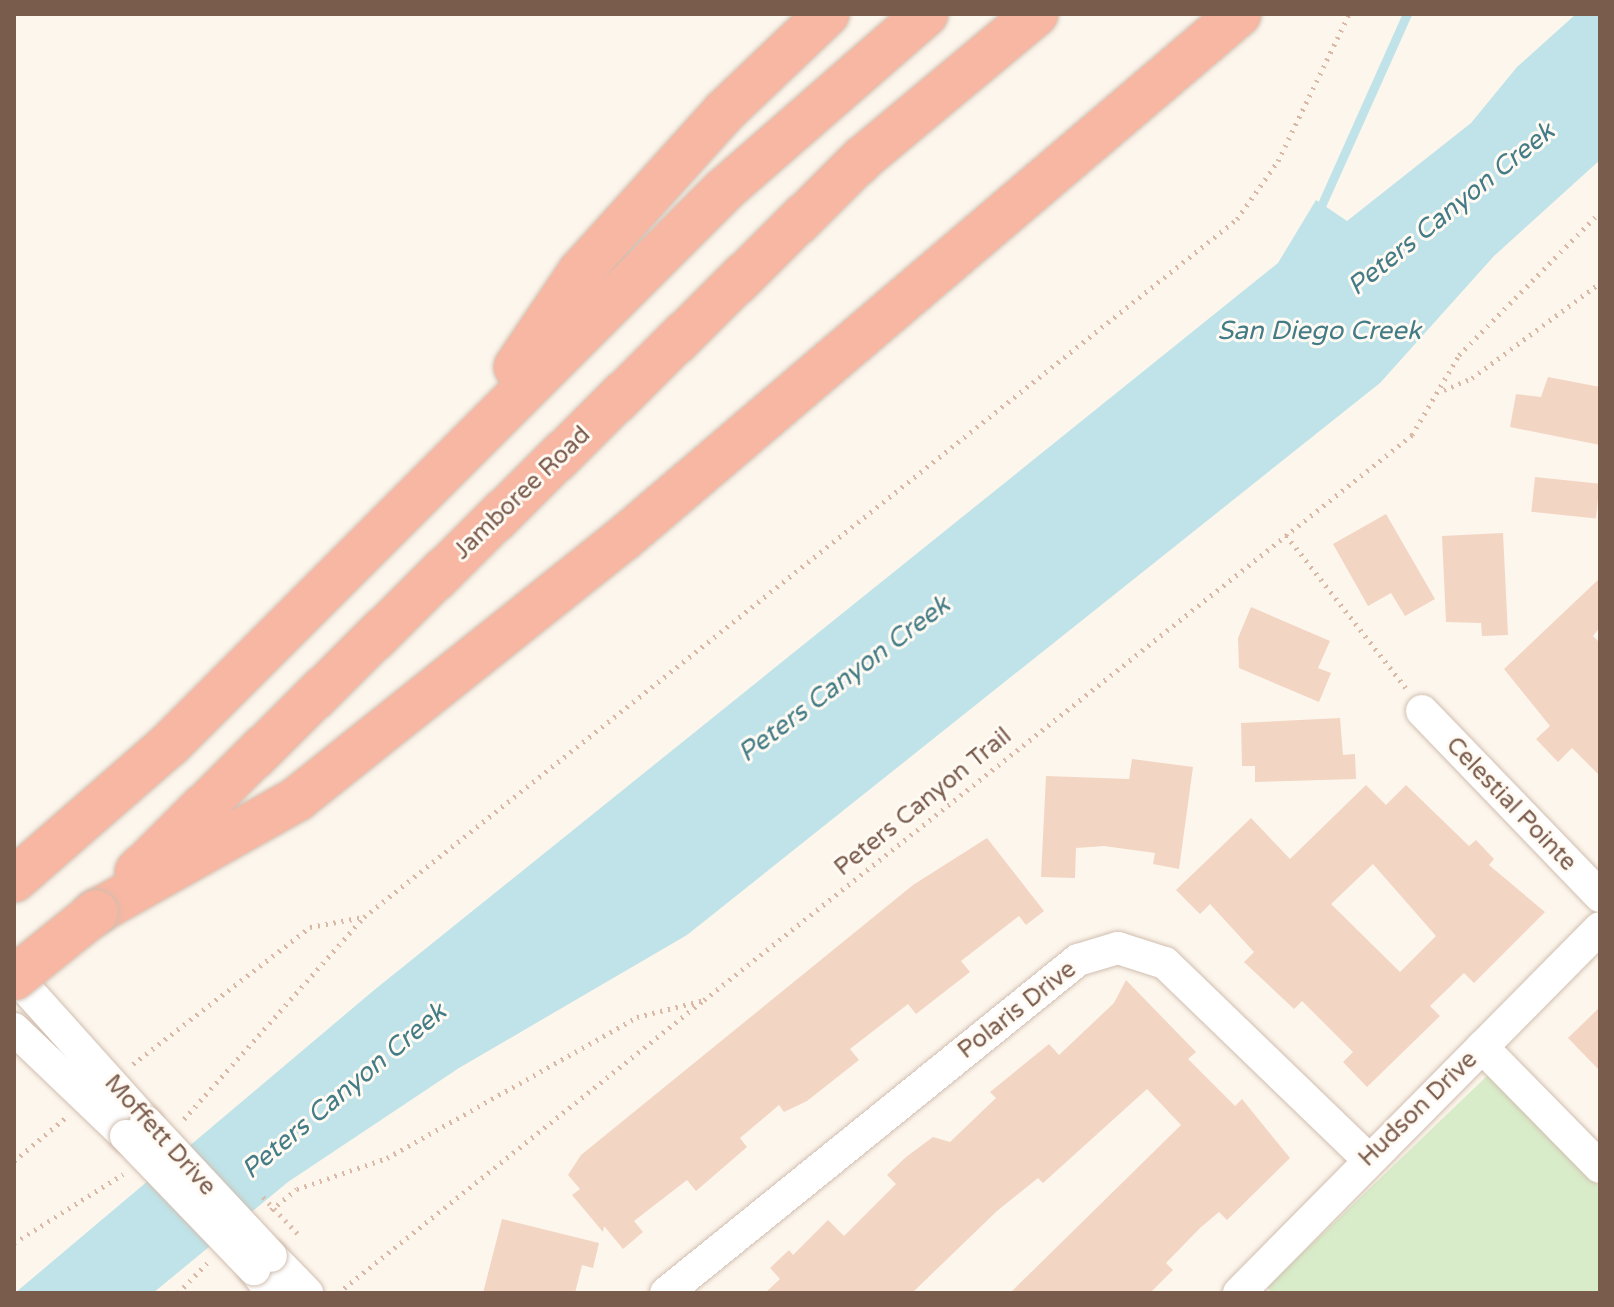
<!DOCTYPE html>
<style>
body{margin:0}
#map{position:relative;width:1614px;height:1307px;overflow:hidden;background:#fdf6ec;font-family:"Varela Round",sans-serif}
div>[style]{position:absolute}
.green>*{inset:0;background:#d8ecc9}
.water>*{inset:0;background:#bfe3e8}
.stream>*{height:9px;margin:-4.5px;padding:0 4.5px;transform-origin:4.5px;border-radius:4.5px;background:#bfe3e8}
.building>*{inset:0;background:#f3d5c3;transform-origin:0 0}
.path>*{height:5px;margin-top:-2.5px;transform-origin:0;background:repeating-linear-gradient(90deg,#d9b8a5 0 2px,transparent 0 8px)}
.roads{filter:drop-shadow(0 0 2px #d1beb0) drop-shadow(0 0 2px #d1beb0)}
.minor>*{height:32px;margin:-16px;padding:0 16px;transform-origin:16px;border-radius:16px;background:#fff}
.highway>*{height:44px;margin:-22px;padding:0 22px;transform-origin:22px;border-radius:22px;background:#f7b7a3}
.path-bridge>*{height:5px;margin-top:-2.5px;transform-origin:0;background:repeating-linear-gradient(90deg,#d9b8a5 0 2px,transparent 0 8px)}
.bridges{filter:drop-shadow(0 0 2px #d1beb0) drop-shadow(0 0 2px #d1beb0)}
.minor-bridge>*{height:32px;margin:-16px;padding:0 16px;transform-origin:16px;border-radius:16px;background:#fff}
.highway-bridge>*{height:44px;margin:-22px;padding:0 22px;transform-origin:22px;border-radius:22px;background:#f7b7a3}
span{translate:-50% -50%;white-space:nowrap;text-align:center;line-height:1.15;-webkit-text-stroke:6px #fffaf3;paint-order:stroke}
.street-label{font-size:24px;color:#7a5c4d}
.water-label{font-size:26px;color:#437c86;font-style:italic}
.frame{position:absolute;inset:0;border:16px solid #7a5c4d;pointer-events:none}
</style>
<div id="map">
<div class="green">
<i style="clip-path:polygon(1490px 1073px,1600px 1188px,1600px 1293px,1272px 1293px,1267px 1287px)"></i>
</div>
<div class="water">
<i style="clip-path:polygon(1576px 14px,1600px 14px,1600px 160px,1494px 256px,1380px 383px,687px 935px,459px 1068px,288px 1182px,153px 1293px,15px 1293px,373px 991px,1278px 263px,1316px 200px,1347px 221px,1471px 123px,1517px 67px)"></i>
</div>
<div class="stream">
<i style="left:1317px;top:215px;width:220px;rotate:-65.9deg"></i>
</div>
<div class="building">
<i style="clip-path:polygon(1548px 377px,1600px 387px,1600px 445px,1510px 427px,1516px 394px,1541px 397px)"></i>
<i style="left:1535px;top:477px;width:65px;height:35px;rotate:6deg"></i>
<i style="clip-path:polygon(1386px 514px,1435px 599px,1405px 616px,1391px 593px,1368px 606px,1333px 544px)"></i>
<i style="clip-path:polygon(1503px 533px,1508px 635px,1482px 636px,1481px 623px,1446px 622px,1442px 536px)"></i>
<i style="clip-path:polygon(1600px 578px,1600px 627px,1593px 636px,1600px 643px,1600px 776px,1572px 748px,1558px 762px,1536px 739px,1550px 726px,1504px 669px)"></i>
<i style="clip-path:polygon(1251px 607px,1330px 641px,1318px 668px,1331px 673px,1319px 702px,1239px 668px,1238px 638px)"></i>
<i style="clip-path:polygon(1340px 718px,1343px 755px,1355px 754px,1356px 779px,1255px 782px,1255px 766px,1242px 766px,1241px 723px)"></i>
<i style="clip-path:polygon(1132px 759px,1193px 767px,1179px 869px,1153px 864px,1155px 853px,1104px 846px,1076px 848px,1075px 878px,1041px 877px,1046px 776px,1129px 779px)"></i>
<i style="clip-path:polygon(evenodd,1366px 785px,1386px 805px,1406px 785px,1469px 846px,1476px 840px,1494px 859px,1489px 865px,1545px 912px,1474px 983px,1464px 973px,1430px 1006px,1440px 1016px,1367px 1087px,1343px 1062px,1353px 1052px,1302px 1001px,1294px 1009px,1244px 962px,1254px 952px,1210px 904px,1200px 914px,1176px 890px,1251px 818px,1290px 859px,1366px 785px,1373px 864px,1436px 936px,1400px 972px,1331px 904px,1373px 864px)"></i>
<i style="clip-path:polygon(987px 838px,1044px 911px,1026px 925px,1019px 916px,961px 961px,970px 972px,916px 1014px,908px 1004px,850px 1049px,859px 1060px,807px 1101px,784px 1112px,779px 1105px,740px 1138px,747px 1147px,696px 1191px,687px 1180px,634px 1221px,643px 1232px,623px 1249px,604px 1226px,603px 1232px,572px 1195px,580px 1189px,568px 1175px,581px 1155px,913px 885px)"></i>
<i style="clip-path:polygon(1126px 980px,1196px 1052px,1188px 1059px,1235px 1106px,1242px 1099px,1290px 1158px,1227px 1220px,1219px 1212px,1200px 1228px,1166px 1263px,1173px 1270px,1150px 1293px,1010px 1293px,1181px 1125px,1147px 1089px,1043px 1183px,1038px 1178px,997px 1211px,912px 1293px,765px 1293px,780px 1279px,770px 1268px,789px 1250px,793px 1255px,828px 1220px,844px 1236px,896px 1184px,887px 1175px,906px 1157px,933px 1137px,950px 1142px,996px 1098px,990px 1092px,1049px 1044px,1059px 1055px,1114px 1003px)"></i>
<i style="clip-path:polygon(1600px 1007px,1600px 1071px,1568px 1038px)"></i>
<i style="clip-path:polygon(502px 1219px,599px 1243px,593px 1268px,582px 1265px,575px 1293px,483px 1293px)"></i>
</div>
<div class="path">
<i style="left:1444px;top:390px;width:30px;rotate:-23deg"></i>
<i style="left:1472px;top:378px;width:159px;rotate:-36.6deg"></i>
<i style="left:1286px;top:535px;width:194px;rotate:51.9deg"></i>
<i style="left:133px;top:1064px;width:224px;rotate:-37.7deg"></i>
<i style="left:310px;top:927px;width:54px;rotate:-10.7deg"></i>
<i style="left:184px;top:1119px;width:271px;rotate:-48.3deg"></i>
<i style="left:364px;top:917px;width:1118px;rotate:-38.64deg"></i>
<i style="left:1237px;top:219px;width:71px;rotate:-54.7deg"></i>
<i style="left:1278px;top:161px;width:163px;rotate:-64.2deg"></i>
<i style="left:14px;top:1161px;width:67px;rotate:-40.1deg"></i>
<i style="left:271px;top:1210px;width:33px;rotate:-39deg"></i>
<i style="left:297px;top:1189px;width:95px;rotate:-19deg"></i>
<i style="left:387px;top:1158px;width:287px;rotate:-29.4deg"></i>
<i style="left:637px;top:1017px;width:69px;rotate:-14.2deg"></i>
<i style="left:704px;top:1000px;width:906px;rotate:-38.59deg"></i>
<i style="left:1412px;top:435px;width:93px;rotate:-59.6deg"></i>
<i style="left:1459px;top:355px;width:201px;rotate:-45.4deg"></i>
<i style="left:14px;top:1243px;width:129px;rotate:-32.3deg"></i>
<i style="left:178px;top:1293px;width:43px;rotate:-45.9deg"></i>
<i style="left:338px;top:1293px;width:467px;rotate:-38.7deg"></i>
</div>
<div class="roads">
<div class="minor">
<i style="left:1422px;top:711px;width:257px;rotate:46.1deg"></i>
<i style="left:14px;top:975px;width:198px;rotate:48.1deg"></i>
<i style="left:14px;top:1029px;width:155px;rotate:43.7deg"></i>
<i style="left:1482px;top:1047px;width:168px;rotate:45.5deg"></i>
<i style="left:271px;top:1256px;width:52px;rotate:45.8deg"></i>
<i style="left:254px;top:1269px;width:30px;rotate:53deg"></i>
<i style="left:666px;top:1293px;width:530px;rotate:-38.95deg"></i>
<i style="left:1078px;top:960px;width:42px;rotate:-16.7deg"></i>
<i style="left:1118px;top:948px;width:49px;rotate:17.7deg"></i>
<i style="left:1165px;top:963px;width:281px;rotate:44deg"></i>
<i style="left:1239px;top:1293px;width:513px;rotate:-45.32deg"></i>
</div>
<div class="highway">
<i style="left:516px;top:367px;width:115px;rotate:-56deg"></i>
<i style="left:580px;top:272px;width:217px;rotate:-48deg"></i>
<i style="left:725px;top:111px;width:141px;rotate:-43.6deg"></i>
<i style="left:137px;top:872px;width:1018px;rotate:-44.52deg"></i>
<i style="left:863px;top:158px;width:225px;rotate:-39.8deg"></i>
<i style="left:14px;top:880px;width:206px;rotate:-41.1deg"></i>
<i style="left:169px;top:745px;width:785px;rotate:-45deg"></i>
<i style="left:724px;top:190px;width:268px;rotate:-41.1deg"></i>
<i style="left:96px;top:912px;width:231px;rotate:-29.3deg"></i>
<i style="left:297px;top:799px;width:417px;rotate:-38.6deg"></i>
<i style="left:623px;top:539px;width:809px;rotate:-40.44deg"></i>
</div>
</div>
<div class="path-bridge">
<i style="left:263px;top:1197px;width:50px;rotate:46.6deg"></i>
</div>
<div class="bridges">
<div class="minor-bridge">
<i style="left:146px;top:1122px;width:183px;rotate:47deg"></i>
<i style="left:126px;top:1136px;width:185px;rotate:46.1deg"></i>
</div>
<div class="highway-bridge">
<i style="left:14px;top:978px;width:105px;rotate:-38.8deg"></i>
</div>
</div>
<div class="street-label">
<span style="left:522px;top:493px;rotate:-44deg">Jamboree Road</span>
<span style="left:923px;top:802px;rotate:-39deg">Peters Canyon Trail</span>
<span style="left:1511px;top:804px;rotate:46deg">Celestial Pointe</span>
<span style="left:1017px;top:1010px;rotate:-38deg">Polaris Drive</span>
<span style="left:1418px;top:1109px;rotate:-44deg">Hudson Drive</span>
<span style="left:160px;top:1135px;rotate:48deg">Moffett Drive</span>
</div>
<div class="water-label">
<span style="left:1451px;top:209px;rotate:-39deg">Peters Canyon Creek</span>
<span style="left:1319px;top:331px">San Diego Creek</span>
<span style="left:844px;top:679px;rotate:-37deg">Peters Canyon Creek</span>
<span style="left:344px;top:1091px;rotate:-40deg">Peters Canyon Creek</span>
</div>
<div class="frame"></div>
</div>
